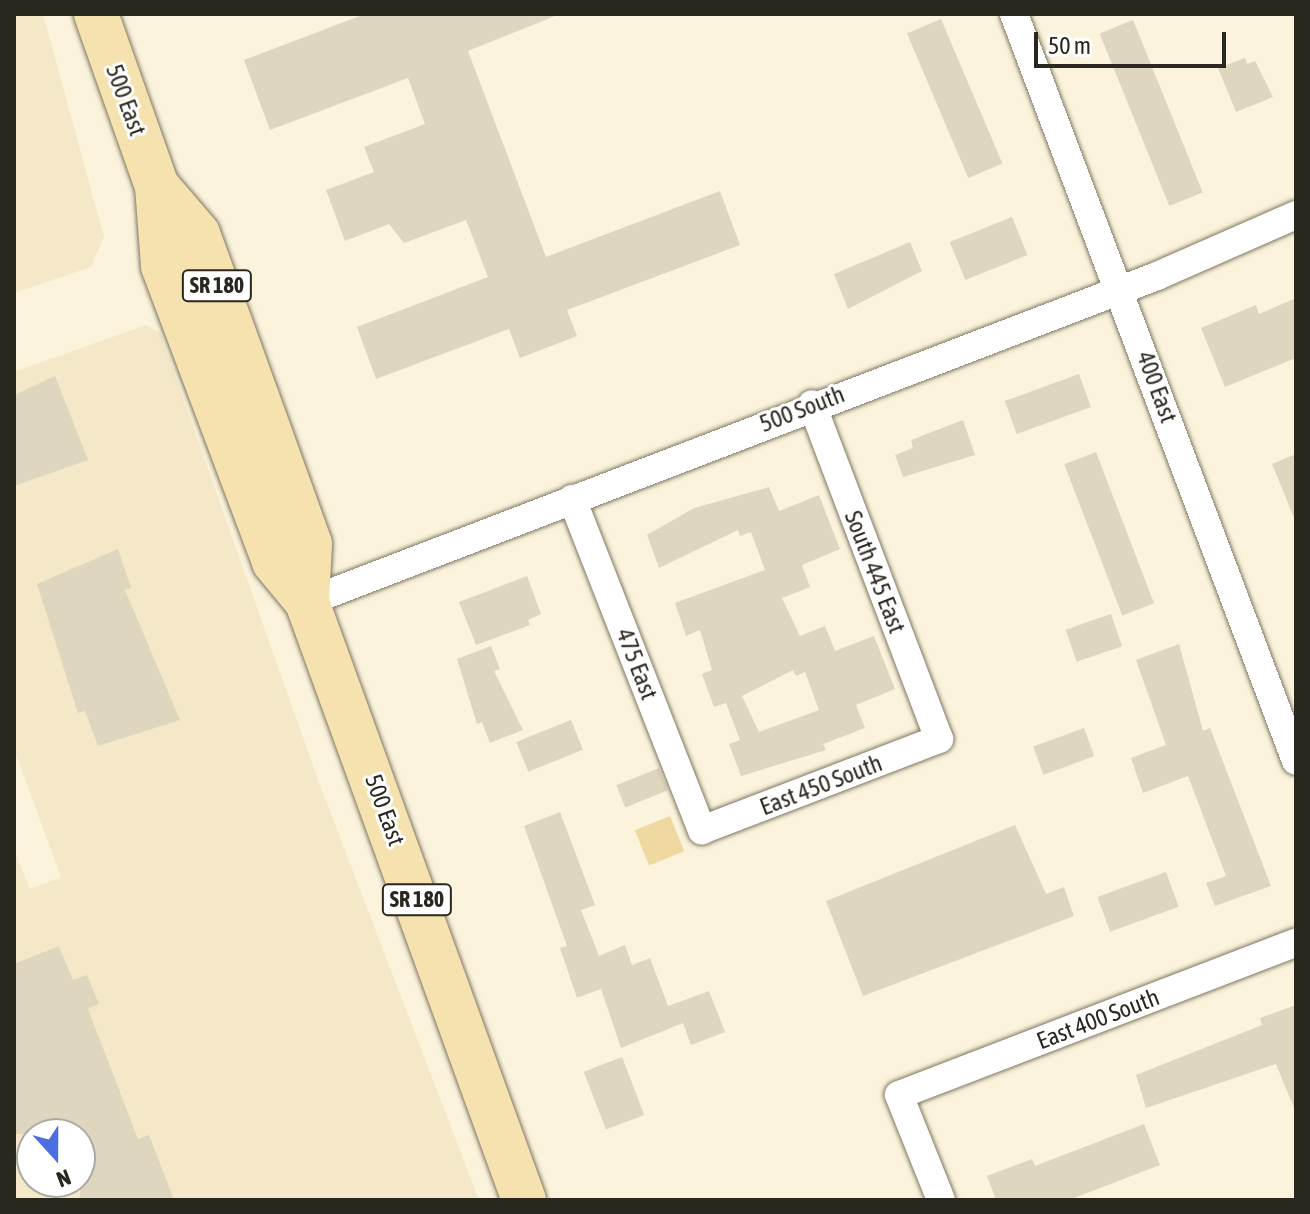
<!DOCTYPE html>
<style>
body{margin:0}
#map{position:relative;width:1310px;height:1214px;overflow:hidden;background:#fcf3dc;font-family:"Asap Condensed",sans-serif}
div>[style]{position:absolute}
.built>*{inset:0;background:#f4e8c9}
.green>*{inset:0;background:#f0d9a1;transform-origin:0 0}
.building>*{inset:0;background:#dfd6bf;transform-origin:0 0}
.roads{filter:drop-shadow(0 0 2px #7f7762) drop-shadow(0 0 2px #7f7762)}
.minor>*{height:28px;margin:-14px;padding:0 14px;transform-origin:14px;border-radius:14px;background:#fff}
.primary>*{height:44px;margin:-22px;padding:0 22px;transform-origin:22px;border-radius:22px;background:#f6e2ae}
span{translate:-50% -50%;white-space:nowrap;text-align:center;line-height:1.15;-webkit-text-stroke:6px #fff;paint-order:stroke}
.shield-label span{padding:2px 6px;background:#fff;border:2px solid;border-radius:6px;-webkit-text-stroke-width:0}
.shield-label{font-size:22px;color:#2a271e;font-weight:700}
.street-label{font-size:24px;color:#2a271e}
.frame{position:absolute;inset:0;border:16px solid #2a271e;pointer-events:none}
.north{position:absolute;left:16px;top:1118px;width:80px;height:80px;box-sizing:border-box;background:#fff;border:2px solid #aaa9a5;border-radius:50%;rotate:159deg;font-size:22px;font-weight:700;line-height:32px;text-align:center;color:#2a271e}
.north::after{content:'';display:block;margin:auto;width:28px;height:36px;background:#4d6ee2;clip-path:polygon(50% 0,100% 100%,50% 72%,0 100%)}
.scale{position:absolute;left:1034px;top:32px;width:192px;height:36px;box-sizing:border-box;border:4px solid #2a271e;border-top:0;padding-left:10px;font-size:24px;line-height:28px;white-space:nowrap;color:#2a271e;-webkit-text-stroke:6px #fff;paint-order:stroke}
</style>
<div id="map">
<div class="built">
<i style="clip-path:polygon(14px 14px,43px 14px,104px 237px,91px 267px,14px 293px)"></i>
<i style="clip-path:polygon(evenodd,146px 325px,160px 333px,318px 780px,479px 1200px,14px 1200px,14px 851px,30px 889px,61px 877px,14px 749px,14px 372px,146px 325px,32px 1134px,80px 1134px,80px 1182px,32px 1182px,32px 1134px)"></i>
</div>
<div class="green">
<i style="left:670px;top:816px;width:38px;height:38px;rotate:68deg"></i>
</div>
<div class="building">
<i style="clip-path:polygon(365px 14px,560px 14px,468px 51px,546px 257px,720px 191px,740px 245px,567px 310px,577px 336px,520px 358px,509px 329px,376px 379px,357px 327px,488px 277px,466px 220px,404px 243px,389px 224px,345px 241px,326px 190px,374px 172px,364px 147px,425px 124px,408px 78px,270px 130px,244px 60px)"></i>
<i style="left:941px;top:19px;width:157px;height:37px;rotate:67deg"></i>
<i style="left:1133px;top:20px;width:186px;height:36px;rotate:68deg"></i>
<i style="clip-path:polygon(1245px 58px,1247px 64px,1255px 61px,1273px 97px,1236px 112px,1218px 68px)"></i>
<i style="left:1012px;top:217px;width:41px;height:67px;rotate:68deg"></i>
<i style="clip-path:polygon(910px 242px,922px 271px,848px 309px,834px 274px)"></i>
<i style="clip-path:polygon(1296px 298px,1296px 358px,1225px 387px,1201px 328px,1256px 305px,1259px 314px)"></i>
<i style="left:1079px;top:374px;width:35px;height:79px;rotate:70deg"></i>
<i style="clip-path:polygon(55px 376px,88px 460px,14px 486px,14px 395px)"></i>
<i style="clip-path:polygon(963px 420px,975px 455px,903px 477px,895px 455px,913px 448px,911px 440px)"></i>
<i style="left:1096px;top:452px;width:162px;height:34px;rotate:69deg"></i>
<i style="clip-path:polygon(1296px 454px,1296px 520px,1295px 520px,1272px 464px)"></i>
<i style="clip-path:polygon(evenodd,769px 487px,779px 511px,819px 495px,840px 549px,802px 565px,810px 587px,782px 598px,800px 636px,825px 626px,835px 651px,874px 636px,895px 689px,856px 705px,865px 728px,823px 744px,826px 750px,741px 776px,729px 744px,740px 740px,726px 703px,714px 707px,702px 674px,712px 670px,700px 630px,686px 636px,675px 603px,765px 570px,751px 532px,740px 536px,738px 530px,659px 568px,647px 535px,694px 508px,769px 487px,793px 670px,796px 676px,805px 672px,819px 710px,759px 732px,742px 696px,793px 670px)"></i>
<i style="clip-path:polygon(118px 549px,131px 588px,125px 590px,180px 720px,98px 746px,85px 711px,78px 713px,37px 584px)"></i>
<i style="clip-path:polygon(527px 576px,541px 614px,528px 620px,530px 625px,476px 645px,459px 602px)"></i>
<i style="left:1111px;top:614px;width:34px;height:48px;rotate:71deg"></i>
<i style="clip-path:polygon(1179px 644px,1203px 731px,1210px 728px,1271px 886px,1215px 906px,1206px 883px,1226px 876px,1188px 776px,1143px 793px,1131px 758px,1166px 745px,1136px 660px)"></i>
<i style="clip-path:polygon(491px 646px,500px 669px,494px 671px,523px 730px,490px 743px,482px 722px,477px 724px,457px 659px)"></i>
<i style="left:571px;top:720px;width:32px;height:59px;rotate:68deg"></i>
<i style="left:1084px;top:728px;width:30px;height:54px;rotate:70deg"></i>
<i style="left:659px;top:768px;width:24px;height:46px;rotate:68deg"></i>
<i style="clip-path:polygon(560px 812px,595px 905px,581px 910px,599px 956px,625px 945px,632px 965px,650px 958px,668px 1006px,709px 991px,725px 1032px,691px 1045px,683px 1023px,621px 1048px,601px 989px,577px 998px,560px 948px,567px 946px,524px 826px)"></i>
<i style="clip-path:polygon(1015px 825px,1046px 894px,1064px 887px,1074px 916px,863px 996px,826px 901px)"></i>
<i style="left:1166px;top:872px;width:37px;height:73px;rotate:70deg"></i>
<i style="clip-path:polygon(59px 946px,73px 980px,87px 975px,99px 1004px,88px 1009px,138px 1139px,149px 1135px,174px 1200px,80px 1200px,80px 1134px,14px 1134px,14px 964px)"></i>
<i style="clip-path:polygon(1296px 1005px,1296px 1113px,1276px 1064px,1146px 1108px,1136px 1075px,1262px 1025px,1260px 1018px)"></i>
<i style="left:622px;top:1057px;width:62px;height:41px;rotate:69deg"></i>
<i style="clip-path:polygon(1144px 1124px,1160px 1165px,1069px 1200px,996px 1200px,987px 1176px,1032px 1159px,1035px 1166px)"></i>
</div>
<div class="roads">
<div class="minor">
<i style="left:1014px;top:14px;width:798px;rotate:69.32deg"></i>
<i style="left:572px;top:499px;width:356px;rotate:68.6deg"></i>
<i style="left:702px;top:830px;width:254px;rotate:-21deg"></i>
<i style="left:939px;top:739px;width:358px;rotate:-110.8deg"></i>
<i style="left:307px;top:602px;width:910px;rotate:-20.98deg"></i>
<i style="left:1157px;top:276px;width:152px;rotate:-23.7deg"></i>
<i style="left:941px;top:1200px;width:113px;rotate:-111.8deg"></i>
<i style="left:899px;top:1095px;width:425px;rotate:-21deg"></i>
</div>
<div class="primary">
<i style="left:96px;top:14px;width:182px;rotate:70.5deg"></i>
<i style="left:157px;top:186px;width:80px;rotate:85.7deg"></i>
<i style="left:163px;top:266px;width:316px;rotate:69.4deg"></i>
<i style="left:274px;top:562px;width:52px;rotate:50.5deg"></i>
<i style="left:307px;top:602px;width:636px;rotate:70.06deg"></i>
<i style="left:157px;top:186px;width:63px;rotate:49.5deg"></i>
<i style="left:198px;top:234px;width:173px;rotate:70.1deg"></i>
<i style="left:257px;top:397px;width:156px;rotate:70.2deg"></i>
<i style="left:310px;top:544px;width:58px;rotate:93deg"></i>
</div>
</div>
<div class="shield-label">
<span style="left:217px;top:286px">SR 180</span>
<span style="left:417px;top:900px">SR 180</span>
</div>
<div class="street-label">
<span style="left:126px;top:100px;rotate:70deg">500 East</span>
<span style="left:1157px;top:387px;rotate:70deg">400 East</span>
<span style="left:802px;top:409px;rotate:-21deg">500 South</span>
<span style="left:875px;top:572px;rotate:69deg">South 445 East</span>
<span style="left:637px;top:664px;rotate:69deg">475 East</span>
<span style="left:821px;top:785px;rotate:-21deg">East 450 South</span>
<span style="left:385px;top:810px;rotate:70deg">500 East</span>
<span style="left:1098px;top:1019px;rotate:-21deg">East 400 South</span>
</div>
<div class="frame"></div>
<div class="north">N</div>
<div class="scale">50 m</div>
</div>
